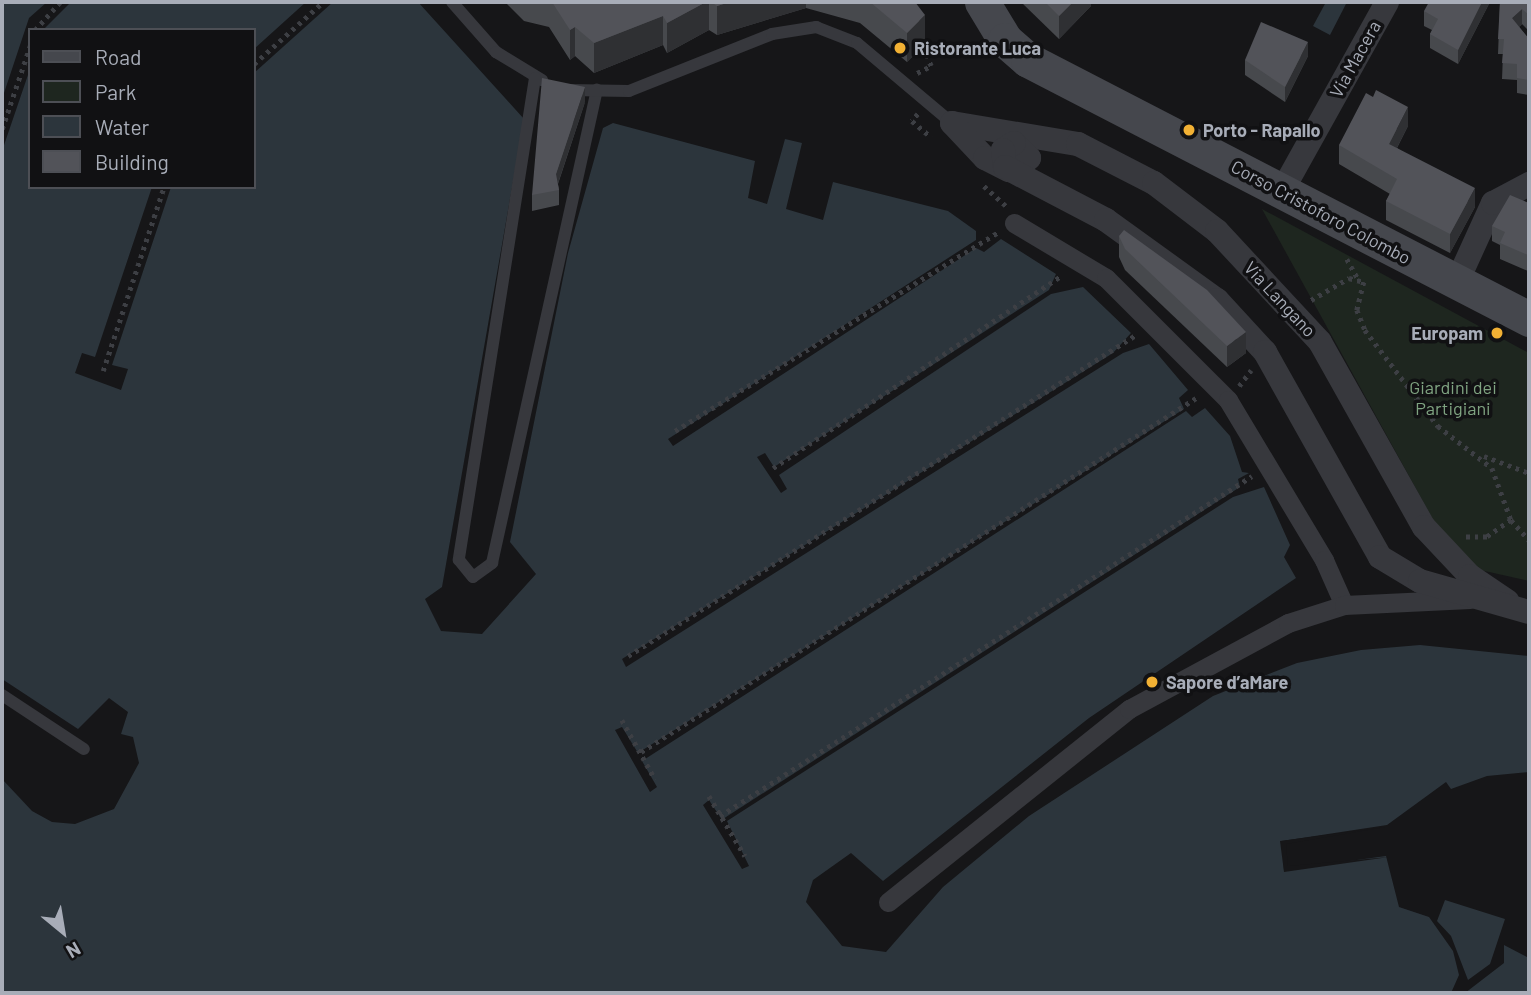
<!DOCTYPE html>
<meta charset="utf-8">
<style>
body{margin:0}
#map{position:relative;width:1531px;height:995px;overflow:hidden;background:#161618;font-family:Barlow,sans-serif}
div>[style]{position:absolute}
.green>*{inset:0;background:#1e261f}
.water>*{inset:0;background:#2c353c}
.pier>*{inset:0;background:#161618}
.path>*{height:4.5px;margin-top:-2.25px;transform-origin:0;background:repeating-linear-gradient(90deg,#3d3f44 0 3.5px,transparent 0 8.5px)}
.service>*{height:12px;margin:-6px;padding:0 6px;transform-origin:6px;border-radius:6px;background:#37383d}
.pedestrian>*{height:19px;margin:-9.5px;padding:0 9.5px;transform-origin:9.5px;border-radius:9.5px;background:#37383d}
.minor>*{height:24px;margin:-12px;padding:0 12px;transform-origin:12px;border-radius:12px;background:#37383d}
.secondary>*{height:35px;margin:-17.5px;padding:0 17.5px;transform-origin:17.5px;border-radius:17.5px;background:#45474d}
.wall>*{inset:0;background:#47494d}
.shaded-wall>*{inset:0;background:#2f3033}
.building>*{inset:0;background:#525359}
.dots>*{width:19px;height:19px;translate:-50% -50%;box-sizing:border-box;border:4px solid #111113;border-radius:50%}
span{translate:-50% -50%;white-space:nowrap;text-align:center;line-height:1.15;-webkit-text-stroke:7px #111113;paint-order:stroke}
.poi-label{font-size:18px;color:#a8adb8;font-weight:700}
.left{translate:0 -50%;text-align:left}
.right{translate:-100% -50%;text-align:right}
.street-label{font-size:18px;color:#a8adb8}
.park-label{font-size:18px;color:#7fa381}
.frame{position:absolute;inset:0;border:4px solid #a8adb8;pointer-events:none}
.legend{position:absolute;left:28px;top:28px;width:228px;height:161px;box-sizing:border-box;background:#111113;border:2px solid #4d4f55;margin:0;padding:9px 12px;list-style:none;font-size:21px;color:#a8adb8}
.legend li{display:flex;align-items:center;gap:14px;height:35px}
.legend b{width:35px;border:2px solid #4d4f55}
.north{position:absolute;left:28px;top:897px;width:70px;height:70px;-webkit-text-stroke:5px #111113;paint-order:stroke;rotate:150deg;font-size:19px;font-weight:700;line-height:28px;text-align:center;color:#a8adb8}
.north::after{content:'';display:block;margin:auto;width:24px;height:32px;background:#a8adb8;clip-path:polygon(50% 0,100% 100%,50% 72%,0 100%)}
</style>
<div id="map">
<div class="green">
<i style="clip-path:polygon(1262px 209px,1529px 353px,1529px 581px,1458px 565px)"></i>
</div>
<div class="water">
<i style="clip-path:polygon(2px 2px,47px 2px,29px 18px,2px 99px)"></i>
<i style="clip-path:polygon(71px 2px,306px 2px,254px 49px,254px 30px,43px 30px)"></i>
<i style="clip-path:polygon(333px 2px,418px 2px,524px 119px,442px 587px,425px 599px,441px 631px,482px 634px,536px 574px,510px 542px,568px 253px,603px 128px,613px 123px,755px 161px,748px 198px,767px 204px,785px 139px,802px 143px,786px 209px,823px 220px,833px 182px,948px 211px,976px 231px,976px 240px,668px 439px,673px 446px,976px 248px,984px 252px,1001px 239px,1056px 274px,1049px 290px,774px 467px,765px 453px,757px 457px,781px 493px,787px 489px,779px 475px,1051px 294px,1083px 287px,1131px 333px,1113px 353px,622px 659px,626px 667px,1123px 353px,1149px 344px,1188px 390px,1179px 398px,1184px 409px,638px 753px,622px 727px,615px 730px,650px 792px,657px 787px,642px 761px,1186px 411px,1192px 417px,1205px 408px,1230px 436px,1242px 472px,1249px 473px,1238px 479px,1240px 487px,726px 817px,722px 820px,709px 800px,703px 805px,742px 869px,749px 866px,727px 821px,1233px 497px,1264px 487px,1290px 545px,1284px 557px,1296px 578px,1089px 718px,883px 881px,851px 853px,813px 880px,806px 902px,842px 946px,886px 952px,943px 887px,1029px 816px,1213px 696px,1297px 663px,1361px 650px,1420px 645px,1529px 656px,1529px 772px,1487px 776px,1451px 789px,1446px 782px,1387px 825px,1282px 841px,1284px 870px,1386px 856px,1399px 907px,1429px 917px,1453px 951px,1459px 975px,1451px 993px,2px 993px,2px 779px,32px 811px,52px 822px,75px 824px,114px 809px,139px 763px,133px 737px,121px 734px,128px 712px,109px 698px,78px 729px,2px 679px,2px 151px,30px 69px,30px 187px,152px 187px,95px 357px,82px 353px,75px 373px,121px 390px,128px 369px,112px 365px,171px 187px,254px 187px,254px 73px)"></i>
<i style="clip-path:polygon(1326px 2px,1347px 2px,1330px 35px,1313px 26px)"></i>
<i style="clip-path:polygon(1445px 900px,1505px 919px,1490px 964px,1468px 980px,1451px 936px,1437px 921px)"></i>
<i style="clip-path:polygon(1504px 945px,1529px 958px,1529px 993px,1465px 993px,1504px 963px)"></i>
</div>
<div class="pier">
<i style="clip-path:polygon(1386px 827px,1286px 844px,1288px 866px,1389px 857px,1284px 872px,1280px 841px)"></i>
</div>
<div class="path">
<i style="left:35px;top:30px;width:38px;rotate:-48deg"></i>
<i style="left:254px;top:64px;width:93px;rotate:-41.9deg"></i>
<i style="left:917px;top:73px;width:16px;rotate:-27deg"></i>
<i style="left:931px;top:66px;width:26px;rotate:-115deg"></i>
<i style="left:918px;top:114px;width:9px;rotate:131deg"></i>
<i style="left:912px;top:121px;width:25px;rotate:40deg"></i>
<i style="left:2px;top:129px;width:88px;rotate:-71.4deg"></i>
<i style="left:984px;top:186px;width:30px;rotate:42deg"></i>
<i style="left:1347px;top:259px;width:23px;rotate:61deg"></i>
<i style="left:1311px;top:300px;width:44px;rotate:-30.1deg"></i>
<i style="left:1349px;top:278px;width:16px;rotate:15deg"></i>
<i style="left:1364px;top:282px;width:29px;rotate:104deg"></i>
<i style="left:1357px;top:310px;width:22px;rotate:68deg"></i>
<i style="left:1365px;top:330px;width:121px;rotate:52.8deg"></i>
<i style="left:1438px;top:426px;width:68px;rotate:37.9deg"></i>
<i style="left:1492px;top:468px;width:55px;rotate:69.9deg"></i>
<i style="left:1511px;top:520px;width:29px;rotate:145deg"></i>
<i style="left:1487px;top:537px;width:21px;rotate:180deg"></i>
<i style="left:103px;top:371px;width:194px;rotate:-71.7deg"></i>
<i style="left:1239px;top:386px;width:20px;rotate:-53deg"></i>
<i style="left:675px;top:431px;width:380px;rotate:-31.6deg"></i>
<i style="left:1484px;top:456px;width:48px;rotate:20.7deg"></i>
<i style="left:773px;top:468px;width:346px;rotate:-33.7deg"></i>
<i style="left:1511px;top:520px;width:27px;rotate:48deg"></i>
<i style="left:628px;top:656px;width:599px;rotate:-32.31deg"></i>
<i style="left:622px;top:720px;width:68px;rotate:60.8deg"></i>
<i style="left:641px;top:752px;width:658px;rotate:-32.53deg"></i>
<i style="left:709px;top:796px;width:70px;rotate:59deg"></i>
<i style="left:720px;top:816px;width:631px;rotate:-32.58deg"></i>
</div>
<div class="service">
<i style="left:452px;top:2px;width:67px;rotate:48.7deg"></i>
<i style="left:496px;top:52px;width:54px;rotate:31.3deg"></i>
<i style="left:535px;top:78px;width:488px;rotate:99deg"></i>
<i style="left:459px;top:560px;width:22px;rotate:51deg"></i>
<i style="left:473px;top:577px;width:24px;rotate:-36deg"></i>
<i style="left:492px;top:563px;width:485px;rotate:-77.5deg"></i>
<i style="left:569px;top:90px;width:60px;rotate:1deg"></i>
<i style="left:629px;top:91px;width:154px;rotate:-21.7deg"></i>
<i style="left:772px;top:34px;width:45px;rotate:-9deg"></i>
<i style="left:816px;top:27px;width:44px;rotate:21.3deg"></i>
<i style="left:857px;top:43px;width:124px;rotate:40.1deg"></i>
<i style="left:2px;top:695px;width:98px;rotate:33.4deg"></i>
</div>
<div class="pedestrian">
<i style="left:1014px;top:223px;width:107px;rotate:30.9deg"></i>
<i style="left:1106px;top:278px;width:173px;rotate:45deg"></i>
<i style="left:1228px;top:400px;width:187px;rotate:59deg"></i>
<i style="left:1324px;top:560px;width:49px;rotate:66deg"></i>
<i style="left:888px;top:902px;width:309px;rotate:-38.7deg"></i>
<i style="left:1129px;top:709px;width:181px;rotate:-28.4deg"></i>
<i style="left:1288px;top:623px;width:59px;rotate:-17.8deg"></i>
<i style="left:1344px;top:605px;width:126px;rotate:-2.7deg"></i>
</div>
<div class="minor">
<i style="left:952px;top:123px;width:128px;rotate:9.5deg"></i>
<i style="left:1078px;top:144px;width:85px;rotate:27.2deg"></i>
<i style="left:1154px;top:183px;width:79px;rotate:37.3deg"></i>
<i style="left:1217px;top:231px;width:151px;rotate:47.1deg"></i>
<i style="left:1320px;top:342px;width:212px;rotate:60.7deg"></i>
<i style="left:1424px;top:527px;width:67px;rotate:46.8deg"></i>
<i style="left:1470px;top:576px;width:45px;rotate:34deg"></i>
<i style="left:952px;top:123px;width:48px;rotate:46.7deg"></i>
<i style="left:985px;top:158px;width:27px;rotate:27deg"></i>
<i style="left:1014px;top:171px;width:20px;rotate:-41deg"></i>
<i style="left:1029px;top:158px;width:21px;rotate:-135deg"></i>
<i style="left:1014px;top:143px;width:13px;rotate:148deg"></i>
<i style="left:1003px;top:150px;width:17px;rotate:83deg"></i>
<i style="left:1005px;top:167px;width:114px;rotate:27.7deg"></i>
<i style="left:1106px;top:220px;width:137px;rotate:35.8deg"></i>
<i style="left:1217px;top:300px;width:71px;rotate:47.3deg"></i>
<i style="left:1265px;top:352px;width:235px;rotate:60.7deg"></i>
<i style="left:1380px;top:557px;width:47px;rotate:31deg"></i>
<i style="left:1420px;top:581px;width:113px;rotate:15.9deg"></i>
<i style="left:1282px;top:191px;width:216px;rotate:-60.9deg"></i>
<i style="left:1457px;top:282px;width:87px;rotate:-65.5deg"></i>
<i style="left:1493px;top:203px;width:41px;rotate:-27.8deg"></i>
</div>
<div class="secondary">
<i style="left:982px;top:2px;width:44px;rotate:58.8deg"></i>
<i style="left:1005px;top:40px;width:30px;rotate:41deg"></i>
<i style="left:1028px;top:60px;width:564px;rotate:27.34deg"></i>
</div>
<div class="wall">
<i style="clip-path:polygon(505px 2px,915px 2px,925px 44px,907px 62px,860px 23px,806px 8px,717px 35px,709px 30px,667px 53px,663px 45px,594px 73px,575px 56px,570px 60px,549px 27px,524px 21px)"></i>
<i style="clip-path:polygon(1021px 2px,1091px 2px,1091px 6px,1059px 39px)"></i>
<i style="clip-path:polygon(1490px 2px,1458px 64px,1430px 48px,1430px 34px,1432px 30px,1424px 26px,1424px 11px)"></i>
<i style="clip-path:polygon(1500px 2px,1529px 2px,1529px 31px,1522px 24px,1519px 27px,1529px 39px,1529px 95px,1517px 93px,1517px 80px,1502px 79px,1503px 54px,1498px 54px)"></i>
<i style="clip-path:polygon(1308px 56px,1285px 102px,1245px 75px,1245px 60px)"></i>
<i style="clip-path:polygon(585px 102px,558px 184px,559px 190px,559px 205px,532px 211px,532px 195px)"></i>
<i style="clip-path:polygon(1408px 126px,1397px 148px,1475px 207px,1450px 253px,1386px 220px,1386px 201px,1390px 194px,1339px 164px,1339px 145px)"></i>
<i style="clip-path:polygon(1529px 203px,1529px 268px,1528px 271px,1500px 259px,1500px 245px,1492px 241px,1492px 226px)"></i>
<i style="clip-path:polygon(1119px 236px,1246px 353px,1227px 367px,1125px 270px,1119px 257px)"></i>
</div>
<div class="shaded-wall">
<i style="clip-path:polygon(706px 2px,709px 2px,709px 30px,667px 53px,667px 23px)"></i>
<i style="clip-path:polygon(730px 2px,806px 2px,806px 8px,717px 35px,717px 6px)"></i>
<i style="clip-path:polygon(1073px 2px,1091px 2px,1091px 6px,1059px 39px,1059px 16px)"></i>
<i style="clip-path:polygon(1482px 2px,1490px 2px,1458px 64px,1458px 50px)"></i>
<i style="clip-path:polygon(1522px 9px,1522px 24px,1512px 34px,1512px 18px)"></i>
<i style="clip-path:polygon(925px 15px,925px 44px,907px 62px,907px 33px)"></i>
<i style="clip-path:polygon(663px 16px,663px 45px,594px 73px,594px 43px)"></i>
<i style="clip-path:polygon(575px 27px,575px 56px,570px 60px,570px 30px)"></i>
<i style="clip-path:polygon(1308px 42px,1308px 56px,1285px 102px,1285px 87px)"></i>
<i style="clip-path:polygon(585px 87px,585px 102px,556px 189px,556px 174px)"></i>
<i style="clip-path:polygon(1408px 107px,1408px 126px,1389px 163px,1389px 144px)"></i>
<i style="clip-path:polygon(1475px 188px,1475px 207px,1450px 253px,1450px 234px)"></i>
<i style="clip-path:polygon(1529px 252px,1529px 268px,1528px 271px,1528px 255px)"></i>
<i style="clip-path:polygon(1246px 332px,1246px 353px,1227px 367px,1227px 346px)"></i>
</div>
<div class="building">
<i style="clip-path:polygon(552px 2px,706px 2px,667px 23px,663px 16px,594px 43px,575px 27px,570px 30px)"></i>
<i style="clip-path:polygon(711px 2px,730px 2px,717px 6px)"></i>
<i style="clip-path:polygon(870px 2px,915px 2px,925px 15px,907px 33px)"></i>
<i style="clip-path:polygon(1045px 2px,1073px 2px,1059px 16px)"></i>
<i style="clip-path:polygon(1429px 2px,1482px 2px,1458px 50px,1430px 34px,1438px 19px,1424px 11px)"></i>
<i style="clip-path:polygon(1500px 2px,1529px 2px,1529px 15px,1522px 9px,1512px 18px,1529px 39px,1529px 80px,1517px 78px,1517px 64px,1502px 63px,1504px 39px,1498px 39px)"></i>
<i style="clip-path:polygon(1261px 22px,1308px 42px,1285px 87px,1245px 60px)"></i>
<i style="clip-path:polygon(542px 78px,585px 87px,556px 174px,559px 190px,532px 195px)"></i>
<i style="clip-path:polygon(1376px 90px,1408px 107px,1389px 144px,1475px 188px,1450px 234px,1386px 201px,1397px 179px,1339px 145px,1366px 93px,1373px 97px)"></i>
<i style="clip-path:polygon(1510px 195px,1529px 203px,1529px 252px,1528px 255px,1500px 243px,1505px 232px,1492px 226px)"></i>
<i style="clip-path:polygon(1124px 230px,1207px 290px,1246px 332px,1227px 346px,1125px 249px,1119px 236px)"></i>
</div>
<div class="dots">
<i style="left:900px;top:48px;background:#f2b134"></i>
<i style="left:1189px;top:130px;background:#f2b134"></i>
<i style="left:1497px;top:333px;background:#f2b134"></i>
<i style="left:1152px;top:682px;background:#f2b134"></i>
</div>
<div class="poi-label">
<span class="left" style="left:914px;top:48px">Ristorante Luca</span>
<span class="left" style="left:1203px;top:130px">Porto - Rapallo</span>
<span class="right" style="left:1483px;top:333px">Europam</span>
<span class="left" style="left:1166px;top:682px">Sapore d’aMare</span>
</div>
<div class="street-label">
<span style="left:1355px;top:59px;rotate:-61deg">Via Macera</span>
<span style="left:1321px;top:212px;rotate:28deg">Corso Cristoforo Colombo</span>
<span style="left:1280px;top:299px;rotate:47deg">Via Langano</span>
</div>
<div class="park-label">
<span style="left:1453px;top:398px">Giardini dei<br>Partigiani</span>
</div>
<div class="frame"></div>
<ul class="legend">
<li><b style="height:9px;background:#45474d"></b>Road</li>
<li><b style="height:19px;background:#1e261f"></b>Park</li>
<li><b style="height:19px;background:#2c353c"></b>Water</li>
<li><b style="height:19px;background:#525359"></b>Building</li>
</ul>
<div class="north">N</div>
</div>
